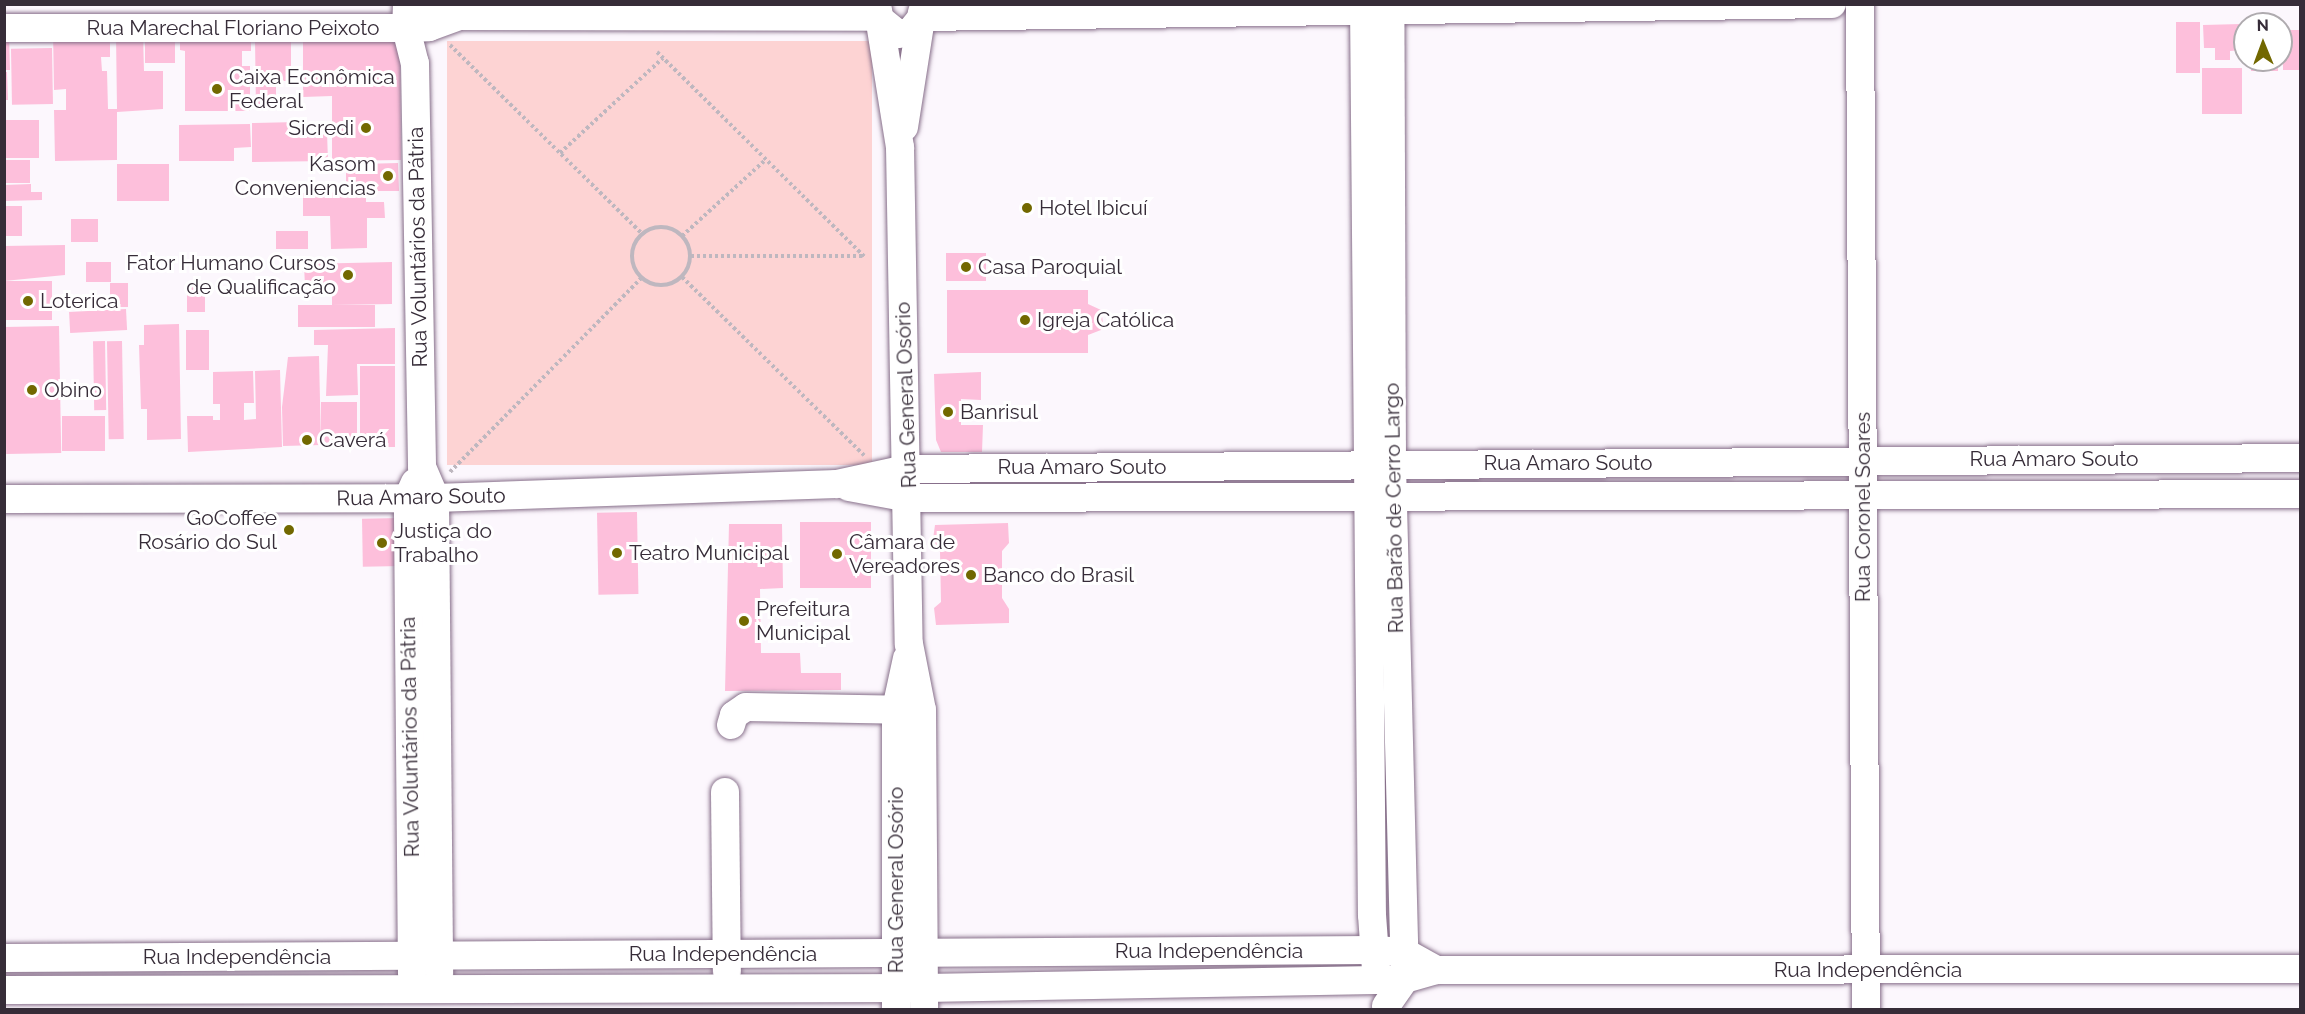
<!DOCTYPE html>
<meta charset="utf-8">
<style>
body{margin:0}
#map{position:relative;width:2305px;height:1014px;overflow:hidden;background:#fcf7fd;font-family:Raleway,sans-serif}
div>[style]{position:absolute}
.green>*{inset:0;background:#fdd3d3;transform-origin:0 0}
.building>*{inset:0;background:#fdbfdb;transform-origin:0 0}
.path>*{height:4px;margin-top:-2px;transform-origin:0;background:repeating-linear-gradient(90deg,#beb7bf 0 3px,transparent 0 6px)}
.path>.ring{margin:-2px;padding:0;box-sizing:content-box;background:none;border:4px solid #beb7bf;border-radius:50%}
.roads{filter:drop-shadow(0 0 2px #876f8a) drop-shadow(0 0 2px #876f8a)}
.minor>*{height:28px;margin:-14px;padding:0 14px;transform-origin:14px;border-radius:14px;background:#fff}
.dots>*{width:16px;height:16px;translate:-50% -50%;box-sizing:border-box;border:3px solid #fff;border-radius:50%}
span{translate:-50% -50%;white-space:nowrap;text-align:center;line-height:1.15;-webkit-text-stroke:6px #fff;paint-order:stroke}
.street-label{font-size:21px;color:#362c38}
.poi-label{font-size:21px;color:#362c38}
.left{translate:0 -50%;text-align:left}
.right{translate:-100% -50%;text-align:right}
.frame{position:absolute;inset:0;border:6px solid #362c38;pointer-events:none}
.north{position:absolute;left:2233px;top:12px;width:60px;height:60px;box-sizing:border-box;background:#fff;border:2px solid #afabaf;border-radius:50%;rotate:359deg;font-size:16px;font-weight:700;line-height:24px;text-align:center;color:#362c38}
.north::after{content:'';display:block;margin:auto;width:21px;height:27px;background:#726800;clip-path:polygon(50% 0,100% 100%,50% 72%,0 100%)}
</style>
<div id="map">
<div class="green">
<i style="left:872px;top:41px;width:424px;height:425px;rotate:90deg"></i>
</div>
<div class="building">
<i style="left:2176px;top:22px;width:24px;height:51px"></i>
<i style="clip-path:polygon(2241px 24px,2242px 50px,2230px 51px,2230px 60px,2215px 60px,2215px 48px,2204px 48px,2203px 25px)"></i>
<i style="clip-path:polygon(110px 29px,110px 57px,101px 57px,102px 71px,107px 71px,108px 109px,117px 109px,116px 35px,143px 35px,144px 71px,163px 71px,163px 109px,117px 112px,117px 160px,55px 161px,54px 110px,66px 110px,66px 89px,54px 90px,53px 30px)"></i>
<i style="left:2283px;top:30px;width:17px;height:40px"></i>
<i style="clip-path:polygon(4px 33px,9px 33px,10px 70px,4px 70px)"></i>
<i style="clip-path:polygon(180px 33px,251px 33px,251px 51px,242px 51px,242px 66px,250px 66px,250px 111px,185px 111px,185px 51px,180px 50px)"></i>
<i style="clip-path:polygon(385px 34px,400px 47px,401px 160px,332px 161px,332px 96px,303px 97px,303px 36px)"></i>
<i style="left:145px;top:35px;width:30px;height:28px"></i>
<i style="clip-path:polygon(255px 40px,291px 40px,291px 81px,276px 81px,276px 110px,256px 110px)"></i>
<i style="left:52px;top:48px;width:56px;height:41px;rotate:89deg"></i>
<i style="left:2251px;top:60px;width:27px;height:11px"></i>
<i style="left:2202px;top:68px;width:40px;height:46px"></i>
<i style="clip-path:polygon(4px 72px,7px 72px,8px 100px,4px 100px)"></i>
<i style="left:39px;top:120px;width:38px;height:35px;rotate:90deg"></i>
<i style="clip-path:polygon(298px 122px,298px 132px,327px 132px,328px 161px,252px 162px,252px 123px)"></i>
<i style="clip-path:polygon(250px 124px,251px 147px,234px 148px,234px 161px,179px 161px,179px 125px)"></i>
<i style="left:4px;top:160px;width:26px;height:23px"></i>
<i style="clip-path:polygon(398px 163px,399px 191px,361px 191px,361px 185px,346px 185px,346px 172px,361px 171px,361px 164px)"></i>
<i style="left:169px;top:164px;width:37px;height:52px;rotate:90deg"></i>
<i style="clip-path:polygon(31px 184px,31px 192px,42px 192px,42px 200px,4px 201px,4px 185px)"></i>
<i style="clip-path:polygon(366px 192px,366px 202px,384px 202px,385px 218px,367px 218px,367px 248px,331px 249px,330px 216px,303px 216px,303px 193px)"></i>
<i style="left:4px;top:206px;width:18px;height:30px"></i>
<i style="left:71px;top:219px;width:27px;height:23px"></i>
<i style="left:276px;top:231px;width:32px;height:18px"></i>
<i style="clip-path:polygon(65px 245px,65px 275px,4px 281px,4px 246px)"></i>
<i style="left:946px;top:253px;width:40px;height:28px"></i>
<i style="left:86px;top:262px;width:25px;height:20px"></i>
<i style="clip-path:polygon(392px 262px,392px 304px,332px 305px,332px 286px,305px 287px,304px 264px)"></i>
<i style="left:52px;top:281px;width:39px;height:48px;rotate:90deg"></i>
<i style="left:128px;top:283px;width:24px;height:18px;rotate:90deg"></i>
<i style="left:187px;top:285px;width:18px;height:27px"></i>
<i style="clip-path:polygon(947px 290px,1088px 290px,1088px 304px,1101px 310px,1103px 323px,1101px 330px,1088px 335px,1088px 353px,947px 353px)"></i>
<i style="left:375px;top:305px;width:22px;height:77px;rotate:90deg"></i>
<i style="left:126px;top:309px;width:21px;height:57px;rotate:87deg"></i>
<i style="clip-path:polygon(179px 324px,181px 439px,147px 440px,147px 409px,141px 409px,139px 345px,144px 345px,144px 325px)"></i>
<i style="left:59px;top:326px;width:127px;height:55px;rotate:89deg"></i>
<i style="clip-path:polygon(395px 328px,395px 364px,357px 364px,358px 395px,326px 396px,328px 345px,314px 345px,314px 330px)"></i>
<i style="left:186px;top:330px;width:23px;height:40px"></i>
<i style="left:105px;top:341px;width:69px;height:12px;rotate:89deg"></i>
<i style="left:122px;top:341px;width:98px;height:15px;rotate:89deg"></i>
<i style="clip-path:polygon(319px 356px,321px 445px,283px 446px,282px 407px,288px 357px)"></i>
<i style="left:360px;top:366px;width:35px;height:81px"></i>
<i style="clip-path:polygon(280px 370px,282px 447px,188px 452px,187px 416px,213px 416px,213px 420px,220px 420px,220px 404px,213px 404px,213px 372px,253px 371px,254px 403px,244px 403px,244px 420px,256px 419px,255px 371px)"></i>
<i style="clip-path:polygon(981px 372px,981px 400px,961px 399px,961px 425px,983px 425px,982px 452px,941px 452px,936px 440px,934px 374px)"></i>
<i style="left:321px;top:402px;width:36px;height:44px"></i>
<i style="left:62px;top:416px;width:43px;height:35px"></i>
<i style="left:637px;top:512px;width:82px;height:40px;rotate:89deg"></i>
<i style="left:401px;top:518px;width:48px;height:39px;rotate:89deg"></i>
<i style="left:800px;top:522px;width:71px;height:66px"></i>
<i style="clip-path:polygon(1008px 523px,1009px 543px,1002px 551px,1002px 598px,1009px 609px,1009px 623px,936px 625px,934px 608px,941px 602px,940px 552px,933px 539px,935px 525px)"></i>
<i style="clip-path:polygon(729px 524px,782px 524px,783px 588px,760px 589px,761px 653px,800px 653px,801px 673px,841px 673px,841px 690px,725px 691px)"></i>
</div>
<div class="path">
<i style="left:450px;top:45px;width:269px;rotate:44.5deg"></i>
<i style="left:657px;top:52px;width:291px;rotate:44.6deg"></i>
<i style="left:560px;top:153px;width:140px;rotate:-42.7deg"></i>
<i class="ring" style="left:632px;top:227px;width:54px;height:54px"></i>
<i style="left:682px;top:236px;width:111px;rotate:-42.4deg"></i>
<i style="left:691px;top:256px;width:172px"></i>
<i style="left:682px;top:277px;width:255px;rotate:44.4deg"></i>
<i style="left:450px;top:472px;width:272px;rotate:-45.4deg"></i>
</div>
<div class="roads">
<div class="minor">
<i style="left:407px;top:4px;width:24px;rotate:92deg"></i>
<i style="left:406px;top:28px;width:36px;rotate:76deg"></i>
<i style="left:415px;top:63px;width:404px;rotate:89deg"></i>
<i style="left:422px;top:467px;width:34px;rotate:67deg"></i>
<i style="left:435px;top:498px;width:476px;rotate:89.5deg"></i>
<i style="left:430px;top:4px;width:31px;rotate:22deg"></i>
<i style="left:459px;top:16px;width:418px;rotate:0.1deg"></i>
<i style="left:877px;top:17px;width:27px;rotate:39deg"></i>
<i style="left:898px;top:34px;width:12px;rotate:-9deg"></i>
<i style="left:910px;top:32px;width:19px;rotate:-51deg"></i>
<i style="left:922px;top:17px;width:910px;rotate:-0.82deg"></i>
<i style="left:1364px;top:4px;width:911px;rotate:89.5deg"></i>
<i style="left:1372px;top:915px;width:55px;rotate:85.8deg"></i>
<i style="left:1860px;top:4px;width:1006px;rotate:89.66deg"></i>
<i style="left:878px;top:10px;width:139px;rotate:80.9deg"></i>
<i style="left:900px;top:147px;width:497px;rotate:89deg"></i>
<i style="left:909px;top:644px;width:67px;rotate:78.9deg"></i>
<i style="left:922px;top:710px;width:300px;rotate:89.6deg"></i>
<i style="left:4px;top:28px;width:402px"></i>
<i style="left:406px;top:28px;width:23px;rotate:-2deg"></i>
<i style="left:429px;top:27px;width:32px;rotate:-20deg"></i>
<i style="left:904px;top:127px;width:116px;rotate:-81.1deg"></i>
<i style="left:849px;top:487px;width:61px;rotate:10.4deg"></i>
<i style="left:909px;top:498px;width:1391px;rotate:-0.16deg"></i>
<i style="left:4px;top:499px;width:431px;rotate:-0.1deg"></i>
<i style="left:435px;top:498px;width:402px;rotate:-2deg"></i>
<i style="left:837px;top:484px;width:71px;rotate:-12.3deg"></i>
<i style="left:906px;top:469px;width:1394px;rotate:-0.45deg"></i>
<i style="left:731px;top:725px;width:10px;rotate:-73deg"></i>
<i style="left:734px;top:715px;width:14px;rotate:-34deg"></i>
<i style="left:746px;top:707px;width:168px;rotate:1deg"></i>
<i style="left:725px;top:792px;width:179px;rotate:89.4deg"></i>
<i style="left:4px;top:958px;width:1371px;rotate:-0.33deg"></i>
<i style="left:1375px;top:950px;width:29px;rotate:4deg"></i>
<i style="left:1404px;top:952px;width:37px;rotate:29deg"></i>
<i style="left:412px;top:974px;width:476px;rotate:-90.5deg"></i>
<i style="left:408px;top:498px;width:17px;rotate:-66deg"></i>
<i style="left:4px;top:990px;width:920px;rotate:-0.12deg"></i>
<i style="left:924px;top:988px;width:452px;rotate:-1deg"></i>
<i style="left:1376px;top:980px;width:29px;rotate:-2deg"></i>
<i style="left:1405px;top:979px;width:32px;rotate:-16deg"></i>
<i style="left:1436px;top:970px;width:864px;rotate:-0.07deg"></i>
<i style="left:1386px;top:1006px;width:33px;rotate:-55deg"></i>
<i style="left:1405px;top:979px;width:514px;rotate:-91.45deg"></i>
<i style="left:1392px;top:465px;width:461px;rotate:-90.2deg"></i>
<i style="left:896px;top:1010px;width:301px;rotate:-90deg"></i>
<i style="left:896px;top:709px;width:52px;rotate:-77.8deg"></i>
</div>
</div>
<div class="dots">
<i style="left:217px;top:89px;background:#726800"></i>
<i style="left:366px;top:128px;background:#726800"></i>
<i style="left:388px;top:176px;background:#726800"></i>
<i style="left:1027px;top:208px;background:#726800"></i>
<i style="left:966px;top:267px;background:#726800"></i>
<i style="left:348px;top:275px;background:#726800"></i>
<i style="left:28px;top:301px;background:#726800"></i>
<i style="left:1025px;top:320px;background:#726800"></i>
<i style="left:32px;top:390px;background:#726800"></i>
<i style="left:948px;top:412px;background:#726800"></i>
<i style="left:307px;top:440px;background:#726800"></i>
<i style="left:289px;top:530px;background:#726800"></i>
<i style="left:382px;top:543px;background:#726800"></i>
<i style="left:617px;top:553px;background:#726800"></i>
<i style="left:837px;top:554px;background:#726800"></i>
<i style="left:971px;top:575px;background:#726800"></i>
<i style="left:744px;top:621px;background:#726800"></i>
</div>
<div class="street-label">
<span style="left:233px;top:28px">Rua Marechal Floriano Peixoto</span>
<span style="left:418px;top:247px;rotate:-91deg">Rua Voluntários da Pátria</span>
<span style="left:906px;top:395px;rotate:-92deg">Rua General Osório</span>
<span style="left:2054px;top:459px">Rua Amaro Souto</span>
<span style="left:1568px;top:463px">Rua Amaro Souto</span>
<span style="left:1082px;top:467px">Rua Amaro Souto</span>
<span style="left:421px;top:497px;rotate:-1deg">Rua Amaro Souto</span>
<span style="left:1863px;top:507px;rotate:-90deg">Rua Coronel Soares</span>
<span style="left:1394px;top:508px;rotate:-91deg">Rua Barão de Cerro Largo</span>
<span style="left:410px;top:737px;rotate:-91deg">Rua Voluntários da Pátria</span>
<span style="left:896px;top:880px;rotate:-90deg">Rua General Osório</span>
<span style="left:1209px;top:951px">Rua Independência</span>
<span style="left:723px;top:954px">Rua Independência</span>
<span style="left:237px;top:957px">Rua Independência</span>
<span style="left:1868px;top:970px">Rua Independência</span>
</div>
<div class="poi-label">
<span class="left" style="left:229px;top:89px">Caixa Econômica<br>Federal</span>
<span class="right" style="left:354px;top:128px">Sicredi</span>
<span class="right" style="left:376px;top:176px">Kasom<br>Conveniencias</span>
<span class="left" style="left:1039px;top:208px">Hotel Ibicuí</span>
<span class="right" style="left:336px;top:275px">Fator Humano Cursos<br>de Qualificação</span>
<span class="left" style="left:978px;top:267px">Casa Paroquial</span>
<span class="left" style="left:40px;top:301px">Loterica</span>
<span class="left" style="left:1037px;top:320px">Igreja Católica</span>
<span class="left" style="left:44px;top:390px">Obino</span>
<span class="left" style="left:960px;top:412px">Banrisul</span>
<span class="left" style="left:319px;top:440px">Caverá</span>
<span class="right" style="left:277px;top:530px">GoCoffee<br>Rosário do Sul</span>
<span class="left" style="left:394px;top:543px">Justiça do<br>Trabalho</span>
<span class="left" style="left:849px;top:554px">Câmara de<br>Vereadores</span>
<span class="left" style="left:629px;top:553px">Teatro Municipal</span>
<span class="left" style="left:983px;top:575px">Banco do Brasil</span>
<span class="left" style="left:756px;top:621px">Prefeitura<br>Municipal</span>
</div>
<div class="frame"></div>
<div class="north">N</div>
</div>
